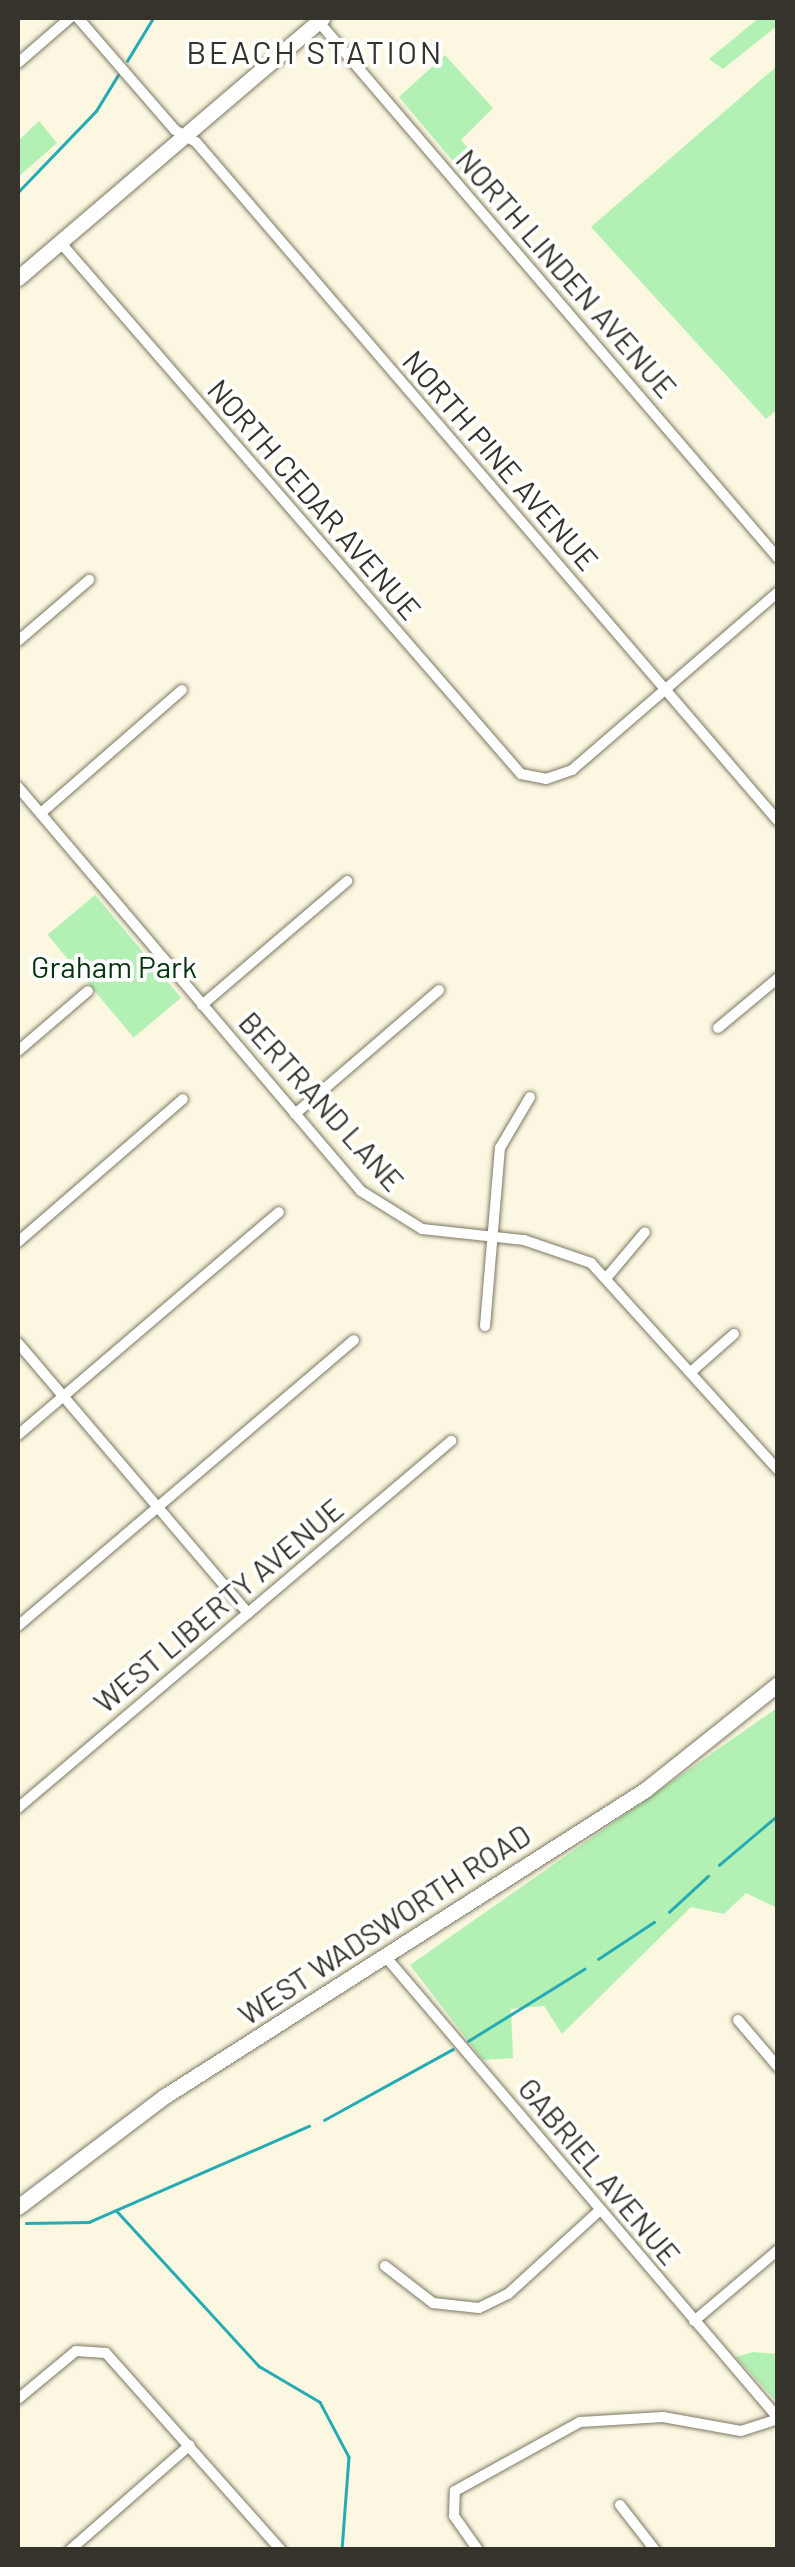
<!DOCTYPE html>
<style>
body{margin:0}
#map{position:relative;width:795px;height:2567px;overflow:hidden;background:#fbf7e0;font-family:Barlow,sans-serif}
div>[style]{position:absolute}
.green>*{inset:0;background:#b2f1b3;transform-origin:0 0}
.stream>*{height:2.5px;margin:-1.25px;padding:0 1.25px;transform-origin:1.25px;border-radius:1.25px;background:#26abb4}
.roads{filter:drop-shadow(0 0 2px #7c7864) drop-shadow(0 0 2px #7c7864)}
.street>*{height:10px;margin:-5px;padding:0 5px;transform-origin:5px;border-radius:5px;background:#fff}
.secondary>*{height:15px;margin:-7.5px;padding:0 7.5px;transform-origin:7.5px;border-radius:7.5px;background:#fff}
span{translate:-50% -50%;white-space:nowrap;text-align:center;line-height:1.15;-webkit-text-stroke:8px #fff;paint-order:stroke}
.street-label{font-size:30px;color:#35332b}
.park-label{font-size:30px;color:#05330b}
.neighbourhood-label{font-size:32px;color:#35332b;letter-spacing:2.5px}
.frame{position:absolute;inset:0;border:20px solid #35332b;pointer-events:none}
</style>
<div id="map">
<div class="green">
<i style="clip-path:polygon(759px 18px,777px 18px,777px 26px,723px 69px,709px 59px)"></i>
<i style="clip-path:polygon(445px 55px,493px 108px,461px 140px,484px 166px,469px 180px,399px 97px)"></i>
<i style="clip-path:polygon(777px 66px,778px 409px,766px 419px,591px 227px)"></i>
<i style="clip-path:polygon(39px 121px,57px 143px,18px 177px,18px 141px)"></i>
<i style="left:95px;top:895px;width:134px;height:62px;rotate:50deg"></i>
<i style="clip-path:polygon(777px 1708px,777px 1908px,746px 1893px,724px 1914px,691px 1907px,562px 2034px,544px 2006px,511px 2009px,513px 2058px,483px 2060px,410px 1965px)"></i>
<i style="clip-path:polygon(753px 2352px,777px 2354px,777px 2402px,736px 2357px)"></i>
</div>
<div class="stream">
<i style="left:127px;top:61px;width:50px;rotate:-58.8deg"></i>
<i style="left:18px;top:192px;width:112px;rotate:-46.1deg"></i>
<i style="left:96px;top:111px;width:42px;rotate:-58.6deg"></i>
<i style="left:719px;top:1865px;width:77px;rotate:-40.3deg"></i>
<i style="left:669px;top:1912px;width:53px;rotate:-42.7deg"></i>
<i style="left:598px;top:1959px;width:67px;rotate:-33.5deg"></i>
<i style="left:468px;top:2041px;width:137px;rotate:-31.8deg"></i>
<i style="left:324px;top:2120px;width:147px;rotate:-28.8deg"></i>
<i style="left:116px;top:2210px;width:212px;rotate:47.5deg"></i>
<i style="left:259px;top:2366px;width:71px;rotate:30.5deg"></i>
<i style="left:320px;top:2402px;width:62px;rotate:62.2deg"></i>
<i style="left:349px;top:2457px;width:93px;rotate:94.3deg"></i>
<i style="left:26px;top:2223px;width:63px;rotate:-0.9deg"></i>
<i style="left:89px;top:2222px;width:240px;rotate:-23.6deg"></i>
</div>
<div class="roads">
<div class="street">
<i style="left:78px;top:18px;width:148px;rotate:49.1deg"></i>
<i style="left:175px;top:130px;width:24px;rotate:30deg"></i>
<i style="left:196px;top:142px;width:894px;rotate:49.4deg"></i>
<i style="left:318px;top:21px;width:707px;rotate:49.42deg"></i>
<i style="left:18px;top:63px;width:69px;rotate:-40.9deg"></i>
<i style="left:60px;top:242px;width:704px;rotate:49.09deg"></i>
<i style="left:521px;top:774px;width:25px;rotate:11deg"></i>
<i style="left:546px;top:779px;width:28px;rotate:-19deg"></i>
<i style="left:572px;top:770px;width:272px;rotate:-40.8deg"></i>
<i style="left:18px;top:641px;width:94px;rotate:-40.7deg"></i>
<i style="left:18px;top:787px;width:530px;rotate:49.67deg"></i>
<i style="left:361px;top:1191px;width:72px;rotate:31.9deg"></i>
<i style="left:422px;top:1229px;width:103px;rotate:6.2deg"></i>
<i style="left:524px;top:1240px;width:71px;rotate:18.9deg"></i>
<i style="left:591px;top:1263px;width:279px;rotate:47.9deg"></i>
<i style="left:41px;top:813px;width:187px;rotate:-41.1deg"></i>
<i style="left:202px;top:1005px;width:191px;rotate:-40.5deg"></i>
<i style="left:718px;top:1028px;width:78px;rotate:-39.8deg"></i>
<i style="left:18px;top:1051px;width:92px;rotate:-40.6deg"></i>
<i style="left:295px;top:1114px;width:190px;rotate:-40.7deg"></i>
<i style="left:18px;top:1242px;width:218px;rotate:-40.9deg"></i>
<i style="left:608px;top:1276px;width:57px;rotate:-49.9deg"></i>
<i style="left:485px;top:1326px;width:179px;rotate:-85.2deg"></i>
<i style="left:500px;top:1148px;width:59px;rotate:-59.5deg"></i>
<i style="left:18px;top:1343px;width:355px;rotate:49.6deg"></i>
<i style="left:692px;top:1371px;width:56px;rotate:-41.4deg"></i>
<i style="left:18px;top:1435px;width:343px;rotate:-40.5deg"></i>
<i style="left:18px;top:1626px;width:441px;rotate:-40.4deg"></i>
<i style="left:18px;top:1808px;width:568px;rotate:-40.28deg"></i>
<i style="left:385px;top:1956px;width:607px;rotate:49.61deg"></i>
<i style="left:738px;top:2020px;width:62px;rotate:49.6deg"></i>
<i style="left:385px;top:2266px;width:61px;rotate:37.6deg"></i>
<i style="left:433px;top:2303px;width:46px;rotate:6.2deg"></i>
<i style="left:479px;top:2308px;width:32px;rotate:-26deg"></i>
<i style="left:508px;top:2294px;width:125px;rotate:-42.4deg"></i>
<i style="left:694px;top:2321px;width:110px;rotate:-40.2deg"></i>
<i style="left:18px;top:2399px;width:75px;rotate:-39.6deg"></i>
<i style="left:76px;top:2351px;width:30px;rotate:4deg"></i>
<i style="left:106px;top:2353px;width:264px;rotate:48.4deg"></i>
<i style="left:620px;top:2505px;width:57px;rotate:52.1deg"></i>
<i style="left:70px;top:2550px;width:159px;rotate:-41.2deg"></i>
<i style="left:478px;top:2550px;width:42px;rotate:-125.2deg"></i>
<i style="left:454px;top:2516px;width:25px;rotate:-88deg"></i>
<i style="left:455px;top:2491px;width:143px;rotate:-28.9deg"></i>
<i style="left:580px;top:2422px;width:83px;rotate:-3.4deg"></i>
<i style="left:663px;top:2417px;width:79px;rotate:10.2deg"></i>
<i style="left:741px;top:2431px;width:39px;rotate:-18deg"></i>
</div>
<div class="secondary">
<i style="left:18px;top:278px;width:400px;rotate:-40.5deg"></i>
<i style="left:18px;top:2207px;width:184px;rotate:-37.1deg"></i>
<i style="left:165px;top:2096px;width:569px;rotate:-32.52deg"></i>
<i style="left:645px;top:1790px;width:170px;rotate:-38.6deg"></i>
</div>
</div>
<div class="street-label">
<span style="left:567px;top:273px;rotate:49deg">NORTH LINDEN AVENUE</span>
<span style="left:501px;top:460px;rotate:49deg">NORTH PINE AVENUE</span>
<span style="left:315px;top:499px;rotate:49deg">NORTH CEDAR AVENUE</span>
<span style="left:322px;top:1101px;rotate:48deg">BERTRAND LANE</span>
<span style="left:218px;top:1605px;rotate:-40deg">WEST LIBERTY AVENUE</span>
<span style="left:384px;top:1924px;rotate:-33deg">WEST WADSWORTH ROAD</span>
<span style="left:600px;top:2171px;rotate:50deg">GABRIEL AVENUE</span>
</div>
<div class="park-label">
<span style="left:114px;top:966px">Graham Park</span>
</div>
<div class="neighbourhood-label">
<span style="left:315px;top:51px">BEACH STATION</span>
</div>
<div class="frame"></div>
</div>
